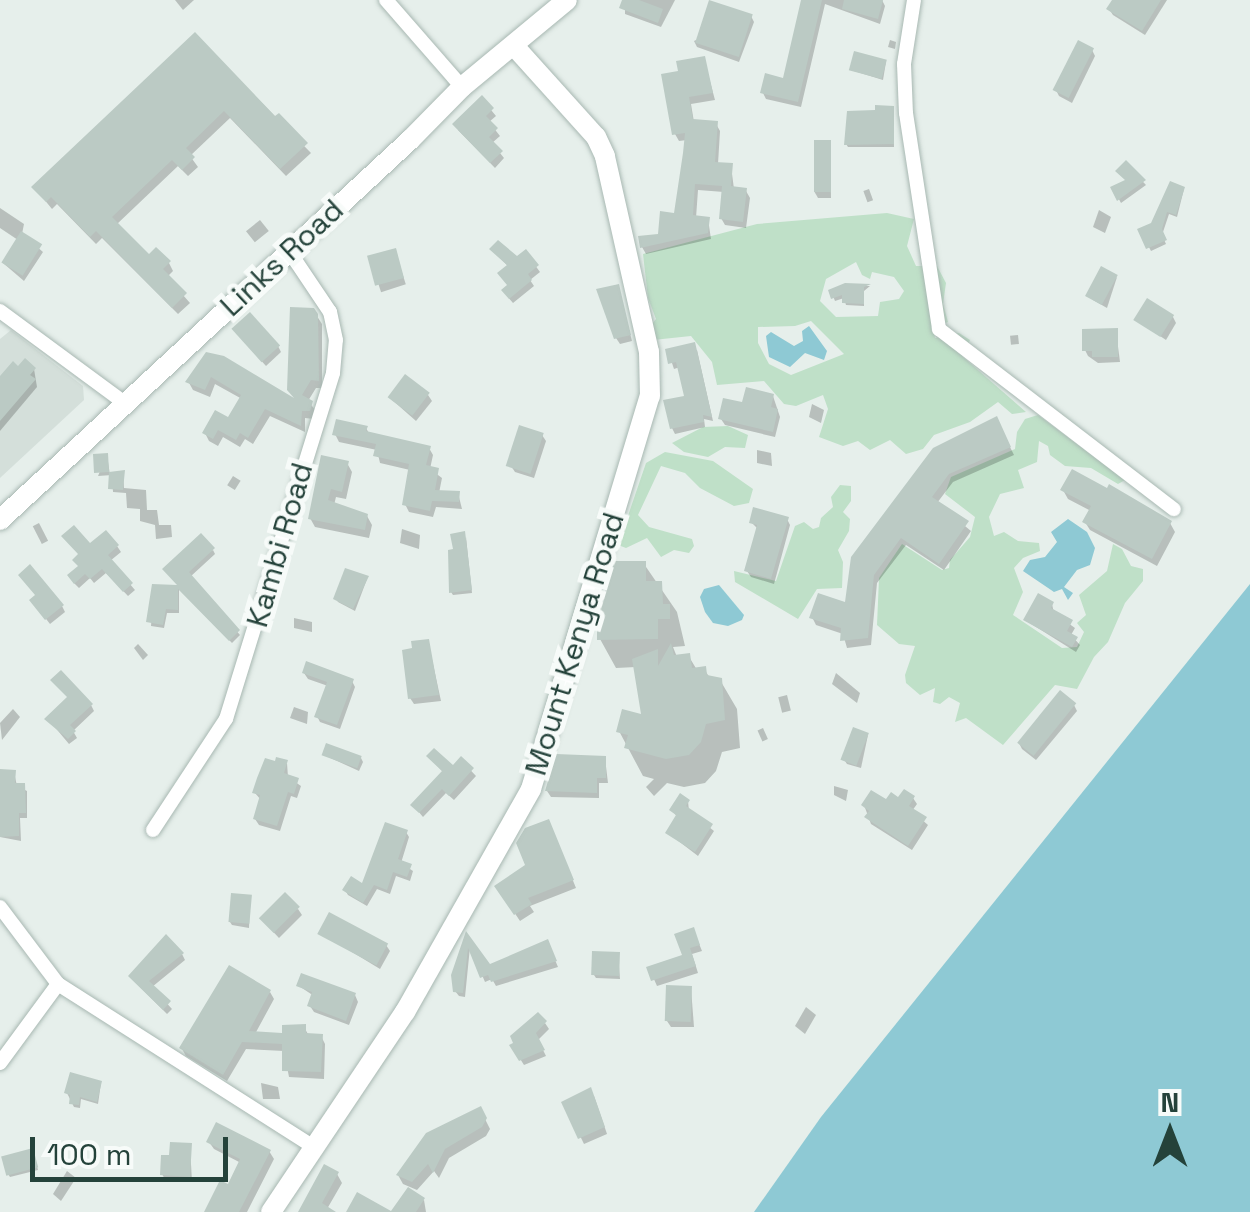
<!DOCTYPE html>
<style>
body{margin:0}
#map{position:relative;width:1250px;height:1212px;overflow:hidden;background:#e6efeb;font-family:"Space Grotesk",sans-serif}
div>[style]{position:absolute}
.built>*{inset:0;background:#d4dfda}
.green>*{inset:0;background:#bfe0c8}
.water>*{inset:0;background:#8ec9d4}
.shadow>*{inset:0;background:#0003;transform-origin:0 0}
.building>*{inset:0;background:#bbcac4;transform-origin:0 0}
.roads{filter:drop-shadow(0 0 2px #a8b8b2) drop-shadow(0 0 2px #a8b8b2)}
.street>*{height:14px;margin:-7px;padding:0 7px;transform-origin:7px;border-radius:7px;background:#fff}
.secondary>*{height:20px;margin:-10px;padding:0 10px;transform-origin:10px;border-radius:10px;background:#fff}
span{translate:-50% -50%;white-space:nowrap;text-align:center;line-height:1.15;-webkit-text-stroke:10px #f7fbf9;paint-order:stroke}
.street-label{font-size:30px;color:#24423a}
.north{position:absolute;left:1120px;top:1082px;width:100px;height:100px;-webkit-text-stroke:8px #f7fbf9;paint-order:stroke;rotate:0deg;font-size:28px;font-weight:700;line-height:40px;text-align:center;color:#24423a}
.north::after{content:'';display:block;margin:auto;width:35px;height:45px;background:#24423a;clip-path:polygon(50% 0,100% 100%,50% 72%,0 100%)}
.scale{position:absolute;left:30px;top:1137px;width:198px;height:45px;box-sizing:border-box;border:5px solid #24423a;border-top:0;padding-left:12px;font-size:30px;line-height:35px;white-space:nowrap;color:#24423a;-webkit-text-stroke:8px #f7fbf9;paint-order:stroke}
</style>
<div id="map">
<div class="built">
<i style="clip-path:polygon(11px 330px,83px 386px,84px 400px,0 478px,0 339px)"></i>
</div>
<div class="green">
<i style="clip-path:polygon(evenodd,887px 213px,914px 219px,907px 246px,916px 266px,937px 266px,946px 283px,943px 304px,948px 322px,933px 327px,935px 338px,959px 333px,970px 340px,962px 356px,1026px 412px,1012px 414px,998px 402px,970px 422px,934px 435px,923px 449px,906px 454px,890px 440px,870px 450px,858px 441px,843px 446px,819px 437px,828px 409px,823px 395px,796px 406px,784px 404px,764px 381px,717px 385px,712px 362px,691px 336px,653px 340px,651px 325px,656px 319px,648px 298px,643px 254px,757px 224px,887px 213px,856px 262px,862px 275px,870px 279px,872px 272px,894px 277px,904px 291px,899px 299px,880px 302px,878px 316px,836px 317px,820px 301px,826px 279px,856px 262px,887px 213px,811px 321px,844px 354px,791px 375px,769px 364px,758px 343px,758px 327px,795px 326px,811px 321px)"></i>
<i style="clip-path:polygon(1038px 415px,1125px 480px,1118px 484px,1091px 468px,1065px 466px,1050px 455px,1048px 446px,1039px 441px,1037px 462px,1018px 470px,1024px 488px,1000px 494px,989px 517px,994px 536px,1004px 532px,1018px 541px,1039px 543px,1040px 551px,1023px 558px,1014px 568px,1023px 592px,1013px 615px,1062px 648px,1077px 647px,1084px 632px,1077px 623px,1086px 615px,1079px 595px,1107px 571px,1113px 544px,1122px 549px,1131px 566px,1143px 569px,1143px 581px,1125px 603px,1108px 642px,1094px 657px,1077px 689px,1055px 685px,1003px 745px,966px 718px,955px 722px,960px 703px,949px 697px,940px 704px,933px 702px,935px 688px,920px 695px,906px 683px,905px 675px,915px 646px,899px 644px,877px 625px,879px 578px,902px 544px,942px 570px,949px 568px,950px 560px,970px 537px,975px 517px,945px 494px,951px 477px,1015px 449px,1017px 432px,1025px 419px)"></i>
<i style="clip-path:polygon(728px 426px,748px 435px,745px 448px,725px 447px,708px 457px,684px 452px,672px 443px,703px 427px)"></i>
<i style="clip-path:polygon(665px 452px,713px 461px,753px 489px,749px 503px,734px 506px,700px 488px,685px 473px,661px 466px,638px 515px,649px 527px,692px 539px,694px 546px,689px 553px,674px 550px,661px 557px,647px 538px,626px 548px,618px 545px,646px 463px)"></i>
<i style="clip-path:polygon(840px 485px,851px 486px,851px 501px,843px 512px,850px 519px,849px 531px,838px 550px,843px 562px,842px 588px,817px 589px,798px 619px,735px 582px,734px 571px,776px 581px,795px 526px,804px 522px,813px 529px,819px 527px,821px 518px,833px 507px,831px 497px)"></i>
</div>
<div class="water">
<i style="clip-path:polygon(809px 326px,827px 351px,824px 360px,805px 353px,790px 367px,769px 357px,766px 336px,771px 332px,794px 346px,803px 341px,802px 331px)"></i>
<i style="clip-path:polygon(1068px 519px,1087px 532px,1095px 548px,1090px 565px,1077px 570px,1064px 587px,1073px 593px,1068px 600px,1062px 589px,1054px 592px,1023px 571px,1030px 560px,1045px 557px,1057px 542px,1051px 532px)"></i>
<i style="clip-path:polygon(1250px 584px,1250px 1212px,754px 1212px,821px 1117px)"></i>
<i style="clip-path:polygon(719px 585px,744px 615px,742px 620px,728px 626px,713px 623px,705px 612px,700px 597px,704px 589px)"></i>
</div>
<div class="shadow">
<i style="clip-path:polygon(175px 0,194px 0,183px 10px)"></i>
<i style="clip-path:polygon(625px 0,675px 0,661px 27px,625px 14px)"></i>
<i style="clip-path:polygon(804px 0,882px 0,885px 6px,880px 24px,825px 4px,801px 107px,766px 99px,763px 93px,785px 81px)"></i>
<i style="clip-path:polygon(1115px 0,1167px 0,1145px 35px,1113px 15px,1109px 9px)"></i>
<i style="clip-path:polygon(751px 16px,754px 22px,739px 62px,697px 47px,694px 41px)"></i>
<i style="clip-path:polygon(195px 35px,311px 153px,286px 176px,230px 118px,190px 156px,198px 167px,188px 176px,178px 166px,116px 225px,149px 258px,169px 263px,173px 271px,167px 277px,190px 303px,178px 314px,102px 238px,96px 244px,57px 204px,52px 209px,34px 187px)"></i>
<i style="clip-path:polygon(890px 40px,896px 42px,895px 49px,888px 47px)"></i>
<i style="clip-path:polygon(1092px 50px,1095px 56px,1072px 103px,1059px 96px,1056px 90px)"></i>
<i style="clip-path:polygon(704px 59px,715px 100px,691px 104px,694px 122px,716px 124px,720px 131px,718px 164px,731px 166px,734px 189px,746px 191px,750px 198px,746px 228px,725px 225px,721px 218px,724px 192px,698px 190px,696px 218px,708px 219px,711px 239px,646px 254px,642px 247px,660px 236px,676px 216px,687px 140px,679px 141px,675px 134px,681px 73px)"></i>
<i style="clip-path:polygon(886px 62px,883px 80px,851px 70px)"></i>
<i style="clip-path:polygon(482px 99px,496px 116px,489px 122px,500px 136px,492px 143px,504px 158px,495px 168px,458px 130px)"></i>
<i style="clip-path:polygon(893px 109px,894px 147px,848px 147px,846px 144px)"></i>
<i style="clip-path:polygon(830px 143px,831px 198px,818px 198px,814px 191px)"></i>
<i style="clip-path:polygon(1126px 164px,1146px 185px,1121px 203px,1113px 188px,1127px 182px)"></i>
<i style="left:869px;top:189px;width:12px;height:6px;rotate:70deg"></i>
<i style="clip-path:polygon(1184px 189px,1177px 217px,1169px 214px,1162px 235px,1166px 244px,1151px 251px,1140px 230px,1153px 225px)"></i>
<i style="clip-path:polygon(0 208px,24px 224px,22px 234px,43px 252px,24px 281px,3px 263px,18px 240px,0 228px)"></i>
<i style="clip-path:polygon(1099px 210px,1111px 217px,1105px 233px,1093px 227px)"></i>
<i style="left:260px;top:220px;width:14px;height:18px;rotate:51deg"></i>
<i style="clip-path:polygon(492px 250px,517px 260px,526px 253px,540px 272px,530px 280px,534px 286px,513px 303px,507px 296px,509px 267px)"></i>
<i style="left:395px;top:251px;width:35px;height:26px;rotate:72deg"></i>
<i style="clip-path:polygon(1117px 277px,1107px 308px,1093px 300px,1091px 297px)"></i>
<i style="clip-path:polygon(846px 286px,870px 286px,864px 291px,864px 306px,846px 305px,844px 298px,835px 301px,831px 291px)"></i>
<i style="clip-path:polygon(618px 287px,632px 341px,620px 344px,616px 338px)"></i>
<i style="clip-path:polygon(313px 310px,322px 324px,322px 388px,316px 388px,308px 401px,316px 411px,314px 419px,305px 418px,305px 432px,270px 416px,253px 444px,245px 439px,240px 447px,223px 437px,218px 446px,209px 441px,205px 433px,229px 421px,242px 399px,215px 384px,210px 397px,193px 390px,188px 381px,208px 355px,297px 402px)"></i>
<i style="clip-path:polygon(1173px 317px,1176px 323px,1166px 340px,1136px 320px)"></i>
<i style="clip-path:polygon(1116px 331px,1120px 362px,1098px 363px,1088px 356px,1085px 350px)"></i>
<i style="clip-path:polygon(238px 335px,278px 346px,281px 352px,266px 366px)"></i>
<i style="left:1018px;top:335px;width:9px;height:8px;rotate:84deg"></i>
<i style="clip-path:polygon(697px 350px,713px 421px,704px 419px,705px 427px,675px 434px,672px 428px,687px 398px,680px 367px,674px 369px,668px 351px)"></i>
<i style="clip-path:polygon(34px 369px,37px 387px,0 431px,0 382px)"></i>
<i style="clip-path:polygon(428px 395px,432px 401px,416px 421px,390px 398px)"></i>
<i style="clip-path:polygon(773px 396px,780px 417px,775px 437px,725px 425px,721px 419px)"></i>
<i style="clip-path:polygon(812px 404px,824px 410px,821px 423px,809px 417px)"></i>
<i style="clip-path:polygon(1000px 427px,1014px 455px,953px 482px,937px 503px,971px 531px,944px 570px,906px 545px,877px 583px,871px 645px,847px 648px,843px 634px,816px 625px,812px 617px,847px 605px,853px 558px)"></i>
<i style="clip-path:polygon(366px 428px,370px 435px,429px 448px,433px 455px,430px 469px,442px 478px,439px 493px,458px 493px,462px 509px,436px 507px,433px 517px,409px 512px,405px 504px,410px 470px,380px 463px,377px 450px,339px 442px,335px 434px)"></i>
<i style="clip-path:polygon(542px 435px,546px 441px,534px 478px,515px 472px,511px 466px)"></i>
<i style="clip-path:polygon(757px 450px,771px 453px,772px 466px,757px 463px)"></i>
<i style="clip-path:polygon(107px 455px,110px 475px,123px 473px,124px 488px,146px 490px,147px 510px,157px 510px,159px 525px,171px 525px,172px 537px,156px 539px,155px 525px,140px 521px,140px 509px,127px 508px,126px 493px,113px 492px,112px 475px,98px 476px)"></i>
<i style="clip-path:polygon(347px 463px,352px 472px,346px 499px,336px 497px,334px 505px,367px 516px,372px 525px,369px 538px,315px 527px,310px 518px)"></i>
<i style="left:233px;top:476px;width:9px;height:11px;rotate:32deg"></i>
<i style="clip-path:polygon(1063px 490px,1170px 523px,1175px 532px,1157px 566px,1090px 530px,1085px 522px,1091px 511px,1068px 499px)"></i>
<i style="clip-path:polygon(787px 519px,790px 525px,774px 584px,751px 577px,747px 571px,759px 530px,752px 523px)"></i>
<i style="left:39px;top:523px;width:20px;height:7px;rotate:63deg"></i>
<i style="clip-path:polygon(402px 529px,420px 535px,419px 549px,400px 543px)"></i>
<i style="clip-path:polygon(466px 537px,472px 593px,453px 595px,451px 592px)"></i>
<i style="clip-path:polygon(117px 546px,121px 552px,110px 561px,135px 590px,128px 596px,106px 573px,94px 583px,90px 578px,79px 588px,73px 582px,90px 547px)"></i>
<i style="clip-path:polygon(213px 550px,215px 554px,190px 577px,240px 635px,232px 643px,179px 589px,179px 613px,167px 613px,164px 628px,151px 626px,154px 587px,181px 588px,167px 573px)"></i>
<i style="clip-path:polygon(644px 564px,677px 612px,685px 646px,673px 647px,677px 657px,688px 655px,697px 670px,704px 669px,710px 678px,720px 680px,737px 709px,740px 748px,722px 752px,716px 771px,705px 783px,684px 787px,667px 783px,654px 796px,646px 787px,654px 779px,643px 776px,619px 731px,645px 718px,636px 667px,616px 668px,600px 639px)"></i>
<i style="clip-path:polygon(367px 579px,355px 611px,338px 602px,336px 598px)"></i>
<i style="clip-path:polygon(1052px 604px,1054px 613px,1075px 628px,1071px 635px,1080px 645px,1076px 652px,1025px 620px)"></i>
<i style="clip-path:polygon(36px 606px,62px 606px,65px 612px,50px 624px)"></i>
<i style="clip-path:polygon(294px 618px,312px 622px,312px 632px,294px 628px)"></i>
<i style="clip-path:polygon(428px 641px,441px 701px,414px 704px,410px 698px)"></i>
<i style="clip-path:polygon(138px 644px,148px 655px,143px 660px,134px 648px)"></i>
<i style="clip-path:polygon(304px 673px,352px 681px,355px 687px,340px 729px,320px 722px,317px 716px,328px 686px,308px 679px)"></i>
<i style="clip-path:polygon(836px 673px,860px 693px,857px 703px,832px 684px)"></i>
<i style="left:787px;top:695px;width:16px;height:9px;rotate:76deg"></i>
<i style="clip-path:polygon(91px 705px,94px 711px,73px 731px,77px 738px,69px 744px,48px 719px)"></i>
<i style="clip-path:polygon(1074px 705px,1077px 711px,1036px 760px,1022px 749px,1019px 743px)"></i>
<i style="clip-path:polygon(294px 707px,308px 712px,307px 724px,290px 718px)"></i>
<i style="clip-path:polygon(13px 709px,20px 717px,2px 740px,0 723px)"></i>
<i style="left:763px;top:728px;width:12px;height:6px;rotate:66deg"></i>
<i style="clip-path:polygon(868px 735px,861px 768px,847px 764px,845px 761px)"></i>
<i style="clip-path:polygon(324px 755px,361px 758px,363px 762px,359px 771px)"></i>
<i style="clip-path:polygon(429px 757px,453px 768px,461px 760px,476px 776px,454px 800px,446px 793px,423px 817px,413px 805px,444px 773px)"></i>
<i style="clip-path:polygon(605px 758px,608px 783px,599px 783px,599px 798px,551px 797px,547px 791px)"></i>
<i style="clip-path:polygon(287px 763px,288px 777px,301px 786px,297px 798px,291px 796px,280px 831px,259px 825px,255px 819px,261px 800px,255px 793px)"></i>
<i style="clip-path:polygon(0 771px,14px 772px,17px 786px,27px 791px,27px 818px,20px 818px,21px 841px,0 837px)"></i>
<i style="clip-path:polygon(834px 786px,848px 790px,846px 801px,834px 795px)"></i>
<i style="clip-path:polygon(913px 798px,917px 804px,912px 811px,928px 825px,912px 850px,871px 824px,864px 805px)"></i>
<i style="clip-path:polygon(688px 801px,689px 811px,714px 831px,698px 856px,668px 833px,678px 818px,672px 810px)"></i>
<i style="clip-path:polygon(552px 829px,576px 888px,530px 906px,534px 912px,520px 921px,502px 894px,528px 866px)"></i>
<i style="clip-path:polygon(406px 832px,409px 837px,401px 863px,413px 871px,410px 881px,396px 876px,390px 894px,377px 889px,367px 906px,348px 895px,345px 890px,364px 886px)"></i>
<i style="clip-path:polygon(250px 897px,249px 928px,232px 925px,230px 922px)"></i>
<i style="clip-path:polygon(298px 909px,302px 915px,279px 938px,262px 920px)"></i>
<i style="clip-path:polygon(321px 933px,386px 945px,390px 951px,380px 969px)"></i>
<i style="clip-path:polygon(696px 936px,702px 951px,692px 954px,698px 973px,657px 986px,649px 968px,685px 956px)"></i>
<i style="clip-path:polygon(467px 937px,489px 967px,550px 948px,558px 967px,496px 986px,492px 979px,485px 982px,470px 947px,465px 997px,459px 996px,455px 991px)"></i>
<i style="clip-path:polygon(182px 954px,185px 960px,152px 987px,172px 1009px,167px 1014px,135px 982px)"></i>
<i style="clip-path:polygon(618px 954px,620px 979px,596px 978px,594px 975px)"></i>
<i style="clip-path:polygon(299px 986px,355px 995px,358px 1002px,349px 1025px,314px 1012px,310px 1006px,314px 996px)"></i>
<i style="clip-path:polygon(691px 988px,694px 1027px,671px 1027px,667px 1021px)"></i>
<i style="clip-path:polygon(270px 992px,274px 999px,255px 1034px,284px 1035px,304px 1027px,309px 1036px,321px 1036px,325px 1044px,324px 1079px,289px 1077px,284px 1051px,246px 1049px,227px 1081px,186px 1056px,182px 1049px)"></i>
<i style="clip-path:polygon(806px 1007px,816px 1015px,805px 1034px,795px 1026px)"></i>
<i style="clip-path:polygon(545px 1023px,549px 1029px,538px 1040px,546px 1056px,524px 1065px,512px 1046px)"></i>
<i style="clip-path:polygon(101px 1083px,98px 1104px,81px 1099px,80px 1108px,74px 1107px,67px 1093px)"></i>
<i style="clip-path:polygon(261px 1083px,278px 1087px,280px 1099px,263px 1099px)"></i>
<i style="clip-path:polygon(594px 1096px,607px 1134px,584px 1144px,564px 1103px)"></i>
<i style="clip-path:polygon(480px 1109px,490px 1129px,486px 1136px,449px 1158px,439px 1178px,434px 1171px,417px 1190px,403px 1184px,398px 1175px)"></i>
<i style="clip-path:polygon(209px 1142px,269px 1151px,274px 1159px,247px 1212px,205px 1212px,229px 1187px,241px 1163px,214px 1149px)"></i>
<i style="clip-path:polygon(190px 1145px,192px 1182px,166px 1181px,162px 1174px,172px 1158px)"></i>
<i style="clip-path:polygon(34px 1154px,38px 1170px,10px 1177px,8px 1174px)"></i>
<i style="clip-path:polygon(67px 1171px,76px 1178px,61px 1201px,53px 1194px)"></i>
<i style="clip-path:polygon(337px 1174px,342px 1183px,327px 1209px,331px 1212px,300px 1212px)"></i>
<i style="clip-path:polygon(424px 1200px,426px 1212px,393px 1212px)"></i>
</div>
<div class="building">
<i style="clip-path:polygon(622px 0,639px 0,663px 9px,658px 23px,619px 8px)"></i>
<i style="left:709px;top:0;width:46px;height:45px;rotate:18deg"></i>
<i style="clip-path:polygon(801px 0,822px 0,798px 102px,760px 93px,765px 73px,783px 78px)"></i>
<i style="clip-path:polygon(844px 0,883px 0,878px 19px,842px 9px)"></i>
<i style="clip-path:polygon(1112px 0,1161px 0,1142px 31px,1106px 9px)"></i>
<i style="clip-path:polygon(195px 32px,275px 116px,279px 113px,308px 143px,280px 169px,224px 111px,186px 148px,195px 157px,182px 170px,172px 160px,112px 217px,149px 254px,156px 247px,171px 261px,163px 269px,187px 293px,172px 308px,96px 231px,90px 237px,51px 197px,46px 202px,31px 187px)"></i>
<i style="left:1078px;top:40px;width:18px;height:56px;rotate:27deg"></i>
<i style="left:854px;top:51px;width:34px;height:20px;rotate:15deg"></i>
<i style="clip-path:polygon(705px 56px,713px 93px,689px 97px,693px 119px,718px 121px,715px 162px,733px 163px,731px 186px,747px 188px,743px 222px,719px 219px,722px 186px,695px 184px,693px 215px,710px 217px,708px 233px,640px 248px,638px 236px,658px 234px,660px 211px,674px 213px,683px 153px,685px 133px,672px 135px,661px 74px,678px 71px,676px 61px)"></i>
<i style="clip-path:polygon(482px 95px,494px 108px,486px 116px,498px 128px,489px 137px,503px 151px,490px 163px,452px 124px)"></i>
<i style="clip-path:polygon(875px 105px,894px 106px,894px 144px,844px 145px,847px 111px,875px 110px)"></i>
<i style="left:814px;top:140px;width:17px;height:52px"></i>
<i style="clip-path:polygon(1126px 160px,1146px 180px,1117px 201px,1110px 187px,1125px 180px,1115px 171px)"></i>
<i style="clip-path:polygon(1170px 181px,1185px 187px,1176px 215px,1167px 212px,1162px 229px,1167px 240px,1146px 249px,1137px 229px,1151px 223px)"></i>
<i style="left:21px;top:231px;width:25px;height:37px;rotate:32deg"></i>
<i style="clip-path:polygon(498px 240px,517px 256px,526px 249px,539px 265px,528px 274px,532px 280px,509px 299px,501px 290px,507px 285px,497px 273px,507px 265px,489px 249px)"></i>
<i style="left:396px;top:248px;width:31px;height:30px;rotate:75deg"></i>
<i style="left:1101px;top:266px;width:19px;height:34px;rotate:28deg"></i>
<i style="clip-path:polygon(845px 283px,871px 284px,864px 287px,864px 304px,842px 303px,842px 295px,831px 299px,828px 290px)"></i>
<i style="clip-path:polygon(619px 284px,631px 335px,614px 339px,596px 289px)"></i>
<i style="left:1147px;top:298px;width:32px;height:26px;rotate:32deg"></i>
<i style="clip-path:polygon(290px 307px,314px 308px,318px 314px,319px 381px,311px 380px,302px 395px,313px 401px,310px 411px,302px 411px,301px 426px,265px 409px,248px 438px,240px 433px,236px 440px,218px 430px,213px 439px,202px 433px,215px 410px,228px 417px,241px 395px,211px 377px,205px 390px,185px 382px,206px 352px,224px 356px,294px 398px,287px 390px)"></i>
<i style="left:250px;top:312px;width:45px;height:25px;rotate:48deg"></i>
<i style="clip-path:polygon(1118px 328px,1118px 357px,1092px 357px,1092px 351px,1082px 351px,1082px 329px)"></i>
<i style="clip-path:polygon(695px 342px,712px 417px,703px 415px,704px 422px,670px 429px,663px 400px,684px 396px,676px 362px,668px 364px,665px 349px)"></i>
<i style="clip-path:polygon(25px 358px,36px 368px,30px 375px,36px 379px,0 421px,0 376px,13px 361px,18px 366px)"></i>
<i style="left:405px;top:374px;width:31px;height:29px;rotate:37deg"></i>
<i style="clip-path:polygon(746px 387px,774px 394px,771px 407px,778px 409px,773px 432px,718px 419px,723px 398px,742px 402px)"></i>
<i style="clip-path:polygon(997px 416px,1011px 447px,949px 474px,932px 497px,969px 521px,939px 564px,901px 538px,874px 575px,868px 638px,840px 641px,841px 628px,809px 618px,818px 593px,845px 602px,851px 557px,933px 448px)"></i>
<i style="clip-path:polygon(336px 419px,368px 426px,366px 431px,431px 446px,426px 465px,439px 468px,435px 490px,460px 491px,459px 502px,432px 501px,430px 511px,402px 505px,409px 464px,373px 456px,376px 444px,332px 435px)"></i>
<i style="left:519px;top:425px;width:26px;height:43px;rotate:18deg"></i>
<i style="clip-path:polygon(108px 453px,109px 472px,125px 470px,123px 490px,108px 489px,109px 472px,94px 473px,93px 454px)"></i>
<i style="clip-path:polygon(321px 455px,349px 461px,342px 492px,331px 489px,328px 500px,368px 514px,365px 530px,308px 519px)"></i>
<i style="clip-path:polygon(1072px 469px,1107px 488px,1109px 484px,1172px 521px,1152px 559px,1082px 522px,1091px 506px,1060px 490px)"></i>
<i style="clip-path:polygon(753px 507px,789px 517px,771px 579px,744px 571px,757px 525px,749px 523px)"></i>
<i style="clip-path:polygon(74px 525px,90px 543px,106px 530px,119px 545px,108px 555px,133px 583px,123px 592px,102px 569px,90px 579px,85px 574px,74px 584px,67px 575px,78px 566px,72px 560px,78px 554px,61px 536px)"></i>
<i style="clip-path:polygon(465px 531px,472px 590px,449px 593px,448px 550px,453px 549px,450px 534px)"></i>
<i style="clip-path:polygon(201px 533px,215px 548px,189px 572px,240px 630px,229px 641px,178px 589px,178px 610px,166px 609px,163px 625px,146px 622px,152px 584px,177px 585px,162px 569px)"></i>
<i style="clip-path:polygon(614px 561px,646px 561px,646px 581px,662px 581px,663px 604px,670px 604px,670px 619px,658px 619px,658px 639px,597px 640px,597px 619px)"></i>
<i style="clip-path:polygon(30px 564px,64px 605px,45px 620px,29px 600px,35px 595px,18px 575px)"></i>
<i style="clip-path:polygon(345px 568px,369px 576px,353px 609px,333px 599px)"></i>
<i style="clip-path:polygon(1038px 593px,1054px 602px,1051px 608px,1073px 620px,1067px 631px,1078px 637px,1072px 647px,1023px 620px)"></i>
<i style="clip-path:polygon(429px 639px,439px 695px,408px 699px,402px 650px,412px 648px,411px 641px)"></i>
<i style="clip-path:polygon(671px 643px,674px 655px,690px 653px,692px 668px,706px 666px,707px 675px,722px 678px,725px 720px,706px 724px,701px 742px,689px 755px,666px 759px,624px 748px,628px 735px,616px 732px,622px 709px,641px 714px,632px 659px,658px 649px,658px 666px)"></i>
<i style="clip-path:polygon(306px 661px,354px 679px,337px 725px,314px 717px,327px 682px,302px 673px)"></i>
<i style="clip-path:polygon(61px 670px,93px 704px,70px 725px,76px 731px,68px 739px,44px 719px,67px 697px,50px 680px)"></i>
<i style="left:1060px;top:690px;width:21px;height:68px;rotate:39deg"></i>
<i style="left:853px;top:727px;width:17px;height:35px;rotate:21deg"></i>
<i style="left:326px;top:743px;width:38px;height:13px;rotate:20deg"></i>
<i style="clip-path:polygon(434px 748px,453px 765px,461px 756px,474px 768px,449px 796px,442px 789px,419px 813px,410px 805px,442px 771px,426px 756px)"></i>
<i style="clip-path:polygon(556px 754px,606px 756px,606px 778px,597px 778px,597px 793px,545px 791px)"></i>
<i style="clip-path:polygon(276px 757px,288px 760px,284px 773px,299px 778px,294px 794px,288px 792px,277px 826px,253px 819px,260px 795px,252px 793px,257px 778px,265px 758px,275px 761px)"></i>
<i style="clip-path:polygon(0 769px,16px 770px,15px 783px,25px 783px,26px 813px,19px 813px,19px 836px,0 837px)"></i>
<i style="clip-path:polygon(904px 789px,915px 796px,909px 806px,927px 817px,908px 846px,864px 817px,869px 811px,861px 805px,871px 790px,886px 799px,891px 792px,898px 797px)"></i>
<i style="clip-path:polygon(680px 793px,690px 800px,686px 806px,713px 824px,695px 852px,665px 833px,676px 815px,669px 810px)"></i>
<i style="clip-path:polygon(549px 819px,574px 880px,528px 898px,532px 904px,514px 915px,494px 886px,525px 865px,516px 843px,525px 828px)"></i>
<i style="clip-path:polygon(385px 822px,408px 830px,398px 859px,412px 864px,407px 877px,393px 872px,387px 890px,374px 885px,363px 903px,342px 890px,351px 876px,362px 883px)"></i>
<i style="left:285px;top:892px;width:21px;height:37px;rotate:45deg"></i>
<i style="left:231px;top:893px;width:21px;height:29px;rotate:5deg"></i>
<i style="left:329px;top:912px;width:67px;height:25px;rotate:28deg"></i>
<i style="clip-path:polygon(694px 927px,700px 945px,690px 948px,696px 966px,651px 981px,646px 967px,682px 955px,674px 934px)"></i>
<i style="clip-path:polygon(466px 931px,490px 964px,548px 939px,557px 961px,491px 982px,488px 975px,480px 978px,468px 948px,463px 993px,453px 992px,451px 975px)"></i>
<i style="clip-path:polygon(166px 934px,184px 953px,149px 981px,171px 1001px,163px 1010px,128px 976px)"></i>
<i style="left:592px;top:951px;width:28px;height:24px;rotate:2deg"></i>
<i style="clip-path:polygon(229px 965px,271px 990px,249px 1031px,282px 1033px,282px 1025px,306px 1024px,306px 1033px,323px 1034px,321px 1072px,282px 1071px,282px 1044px,242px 1042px,223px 1075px,179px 1048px)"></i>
<i style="clip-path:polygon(301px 973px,356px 993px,346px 1021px,307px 1006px,312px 992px,296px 986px)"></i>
<i style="left:666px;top:985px;width:26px;height:36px;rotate:2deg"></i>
<i style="clip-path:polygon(538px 1012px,547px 1021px,536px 1033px,545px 1050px,519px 1061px,509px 1045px,513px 1043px,510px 1036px)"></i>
<i style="clip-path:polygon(70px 1072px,102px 1081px,97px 1102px,80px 1097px,79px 1105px,69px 1104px,70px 1095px,64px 1093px)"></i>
<i style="clip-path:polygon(591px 1087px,605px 1127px,578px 1139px,561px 1102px)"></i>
<i style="clip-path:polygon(481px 1106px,487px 1118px,482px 1127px,445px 1149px,433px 1173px,428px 1164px,412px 1182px,396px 1175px,426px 1133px)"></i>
<i style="clip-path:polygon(216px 1122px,271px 1150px,239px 1212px,204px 1212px,220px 1180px,228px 1184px,240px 1159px,206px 1142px)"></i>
<i style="clip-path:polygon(170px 1142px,192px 1143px,190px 1177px,160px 1175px,161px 1155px,169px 1155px)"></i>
<i style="left:33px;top:1148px;width:20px;height:33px;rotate:75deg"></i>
<i style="clip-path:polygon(324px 1164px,339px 1172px,322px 1203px,336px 1212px,298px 1212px)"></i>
<i style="clip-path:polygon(408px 1187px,425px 1198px,416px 1212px,346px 1212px,357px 1192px,391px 1211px)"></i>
</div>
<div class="roads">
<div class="street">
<i style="left:386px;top:0;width:116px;rotate:48.9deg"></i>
<i style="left:914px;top:0;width:65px;rotate:98.9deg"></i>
<i style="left:904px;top:64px;width:49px;rotate:87.7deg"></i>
<i style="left:906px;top:113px;width:219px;rotate:81.3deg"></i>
<i style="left:939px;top:329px;width:296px;rotate:37.5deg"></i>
<i style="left:0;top:311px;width:157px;rotate:36.4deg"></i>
<i style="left:153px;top:830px;width:133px;rotate:-56.7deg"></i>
<i style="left:226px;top:719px;width:362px;rotate:-72.8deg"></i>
<i style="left:333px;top:373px;width:33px;rotate:-85deg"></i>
<i style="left:336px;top:340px;width:29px;rotate:-102deg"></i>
<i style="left:330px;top:312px;width:73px;rotate:-123.9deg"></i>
<i style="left:0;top:907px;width:96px;rotate:53deg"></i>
<i style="left:58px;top:984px;width:303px;rotate:32.5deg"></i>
<i style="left:0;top:1063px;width:98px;rotate:-53.7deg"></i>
</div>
<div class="secondary">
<i style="left:0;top:520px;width:559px;rotate:-42.83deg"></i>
<i style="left:410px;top:140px;width:74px;rotate:-45.5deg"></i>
<i style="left:462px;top:87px;width:136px;rotate:-39.6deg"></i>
<i style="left:271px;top:1212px;width:241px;rotate:-56.2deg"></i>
<i style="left:405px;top:1012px;width:256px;rotate:-60.5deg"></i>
<i style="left:531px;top:789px;width:411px;rotate:-73.2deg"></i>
<i style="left:650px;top:396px;width:44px;rotate:-91.3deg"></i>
<i style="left:649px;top:352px;width:201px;rotate:-102.7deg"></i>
<i style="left:605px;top:156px;width:21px;rotate:-115deg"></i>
<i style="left:596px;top:137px;width:122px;rotate:-132deg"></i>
</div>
</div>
<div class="street-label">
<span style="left:282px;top:258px;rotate:-43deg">Links Road</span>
<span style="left:280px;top:545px;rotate:-74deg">Kambi Road</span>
<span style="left:575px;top:644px;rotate:-73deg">Mount Kenya Road</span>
</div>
<div class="north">N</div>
<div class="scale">100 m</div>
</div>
